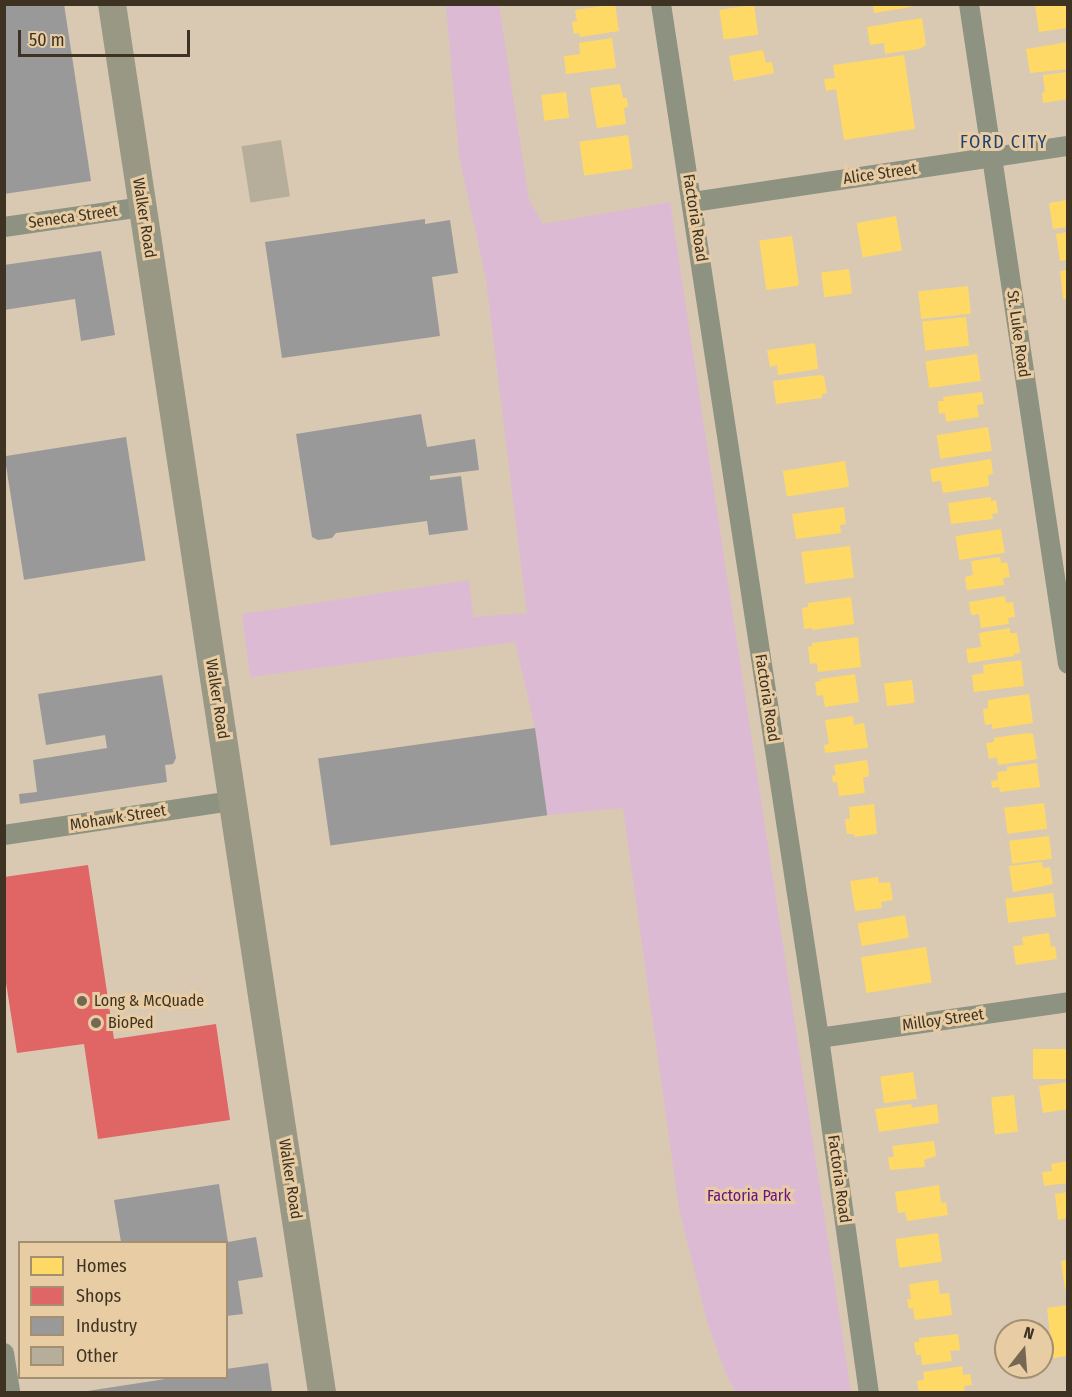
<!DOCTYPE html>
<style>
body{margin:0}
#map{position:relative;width:1072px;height:1397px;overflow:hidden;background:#d9c9b2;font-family:"Fira Sans Condensed",sans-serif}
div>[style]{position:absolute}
.green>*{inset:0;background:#dcbad4}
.homes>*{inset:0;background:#ffd966;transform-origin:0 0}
.shops>*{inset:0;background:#e06666}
.industry>*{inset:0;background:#999;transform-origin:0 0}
.building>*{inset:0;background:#b6ad9a;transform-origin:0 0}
.street>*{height:20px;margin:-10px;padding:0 10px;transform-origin:10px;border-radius:10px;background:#8e9281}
.secondary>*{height:28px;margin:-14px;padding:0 14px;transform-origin:14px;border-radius:14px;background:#999884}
.dots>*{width:16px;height:16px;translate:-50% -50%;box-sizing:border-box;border:3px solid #e8cca3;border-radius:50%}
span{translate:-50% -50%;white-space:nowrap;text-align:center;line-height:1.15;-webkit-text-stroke:6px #e8cca3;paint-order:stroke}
.street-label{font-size:16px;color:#3e3323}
.poi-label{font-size:16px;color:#3e3323}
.left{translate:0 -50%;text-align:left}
.park-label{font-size:16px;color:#6a1481}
.neighbourhood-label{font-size:18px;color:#1c4176;letter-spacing:1.5px}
.frame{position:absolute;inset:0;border:6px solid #3e3323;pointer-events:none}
.legend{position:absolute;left:18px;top:1241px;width:210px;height:138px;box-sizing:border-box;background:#e8cca3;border:2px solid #a48f70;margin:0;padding:8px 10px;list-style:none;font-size:18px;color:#3e3323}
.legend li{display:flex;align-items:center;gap:12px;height:30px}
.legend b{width:30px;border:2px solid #a48f70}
.north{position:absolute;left:994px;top:1319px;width:60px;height:60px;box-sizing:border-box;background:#e8cca3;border:2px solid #a48f70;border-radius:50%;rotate:17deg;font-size:16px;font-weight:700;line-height:24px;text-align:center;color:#3e3323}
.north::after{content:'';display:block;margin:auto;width:21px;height:27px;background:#746855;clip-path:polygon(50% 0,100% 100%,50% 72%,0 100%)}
.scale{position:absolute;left:18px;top:30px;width:172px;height:27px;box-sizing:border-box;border:3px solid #3e3323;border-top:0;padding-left:8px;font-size:18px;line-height:21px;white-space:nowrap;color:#3e3323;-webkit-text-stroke:4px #e8cca3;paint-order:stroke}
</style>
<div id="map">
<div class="green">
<i style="clip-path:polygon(446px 5px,499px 5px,529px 200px,543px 224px,670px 202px,851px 1392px,735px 1392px,725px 1371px,708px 1325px,679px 1209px,623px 808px,547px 815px,535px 728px,515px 642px,250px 677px,242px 614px,469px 580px,473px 617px,527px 613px,486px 279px,459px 156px)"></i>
</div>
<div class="homes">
<i style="clip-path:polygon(615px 4px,619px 31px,580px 37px,579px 33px,574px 34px,572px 22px,577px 21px,575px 10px)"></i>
<i style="clip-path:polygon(873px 4px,910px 4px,911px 7px,874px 13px)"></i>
<i style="clip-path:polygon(1035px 4px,1068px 4px,1068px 28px,1039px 32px)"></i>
<i style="left:754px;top:5px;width:30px;height:35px;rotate:82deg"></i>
<i style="clip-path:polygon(922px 18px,926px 45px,919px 49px,885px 54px,884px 43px,870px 45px,867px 27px)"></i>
<i style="clip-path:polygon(612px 38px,616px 68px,566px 74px,564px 56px,580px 54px,579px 43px)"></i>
<i style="clip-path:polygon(1068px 42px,1068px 69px,1030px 73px,1026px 49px)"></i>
<i style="clip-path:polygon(763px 50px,766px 63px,772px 62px,774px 73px,734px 81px,729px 56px)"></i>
<i style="clip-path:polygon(904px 55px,915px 129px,844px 140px,836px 89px,826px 91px,824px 79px,835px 78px,833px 65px)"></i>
<i style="clip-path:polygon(1068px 72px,1068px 99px,1043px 103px,1042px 93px,1045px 92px,1043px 75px)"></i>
<i style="clip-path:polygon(620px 84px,623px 98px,627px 98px,628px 107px,624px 108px,626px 124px,597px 128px,590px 88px)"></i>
<i style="left:566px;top:92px;width:26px;height:25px;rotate:83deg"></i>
<i style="left:628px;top:135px;width:34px;height:49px;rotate:82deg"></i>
<i style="clip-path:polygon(1068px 200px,1068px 227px,1053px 229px,1049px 203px)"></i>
<i style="left:896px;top:216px;width:35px;height:40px;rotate:80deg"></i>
<i style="clip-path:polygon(1068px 232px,1068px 260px,1060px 261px,1056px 234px)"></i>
<i style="left:792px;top:236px;width:50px;height:33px;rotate:82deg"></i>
<i style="left:849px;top:269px;width:25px;height:28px;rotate:83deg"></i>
<i style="clip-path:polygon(1068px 270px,1068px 299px,1063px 299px,1060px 271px)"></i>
<i style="left:968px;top:286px;width:28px;height:50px;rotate:84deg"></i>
<i style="left:966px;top:317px;width:29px;height:44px;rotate:84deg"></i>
<i style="clip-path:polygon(815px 343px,818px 369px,778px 375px,777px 365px,770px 367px,767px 350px)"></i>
<i style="left:977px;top:354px;width:27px;height:52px;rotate:82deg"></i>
<i style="clip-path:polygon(820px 375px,824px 376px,827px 393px,822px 394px,822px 398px,776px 404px,773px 381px)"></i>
<i style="clip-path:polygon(982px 392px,984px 404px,977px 405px,979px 417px,946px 422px,945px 413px,939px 414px,938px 401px,944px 401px,943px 397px)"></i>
<i style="left:988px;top:427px;width:24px;height:52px;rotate:81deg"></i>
<i style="clip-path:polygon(991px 459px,993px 474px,988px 475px,989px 486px,943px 493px,941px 481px,932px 482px,930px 469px)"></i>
<i style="left:845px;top:461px;width:26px;height:63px;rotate:81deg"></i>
<i style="clip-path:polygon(991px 497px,991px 501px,996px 500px,998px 513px,992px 514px,993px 519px,951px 524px,948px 503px)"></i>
<i style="clip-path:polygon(844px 507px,846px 524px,840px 525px,841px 533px,796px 539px,792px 514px)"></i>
<i style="left:1001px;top:529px;width:24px;height:46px;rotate:81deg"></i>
<i style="left:850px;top:546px;width:32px;height:49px;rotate:83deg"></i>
<i style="clip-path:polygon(1000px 557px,1001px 563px,1007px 562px,1010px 577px,1003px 578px,1004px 585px,967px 590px,965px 577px,973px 575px,971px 561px)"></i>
<i style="clip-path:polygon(1005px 596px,1006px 603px,1013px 602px,1015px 617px,1008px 618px,1009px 624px,981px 628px,979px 614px,971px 615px,969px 602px)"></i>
<i style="clip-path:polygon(851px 597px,854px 624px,812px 630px,812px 628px,804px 629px,802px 608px,808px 607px,808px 603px)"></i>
<i style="clip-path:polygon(1010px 628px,1010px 633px,1017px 633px,1020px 653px,1014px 654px,1014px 656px,968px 663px,966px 649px,981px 647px,979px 633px)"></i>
<i style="clip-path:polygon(858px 637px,861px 667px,818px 672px,817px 663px,810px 664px,808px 647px,812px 646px,812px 643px)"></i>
<i style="clip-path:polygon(1021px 660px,1024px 686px,974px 692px,972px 675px,984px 673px,983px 665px)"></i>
<i style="clip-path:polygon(855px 674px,859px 702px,825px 707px,823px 695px,817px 696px,815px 682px,821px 681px,820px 679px)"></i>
<i style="left:912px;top:680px;width:23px;height:28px;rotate:83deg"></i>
<i style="clip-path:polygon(1029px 694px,1033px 723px,992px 729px,992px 724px,985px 725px,983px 709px,988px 708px,988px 700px)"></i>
<i style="clip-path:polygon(853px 716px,854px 725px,864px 723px,868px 748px,825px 753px,824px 745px,829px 744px,825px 720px)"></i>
<i style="clip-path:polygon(1027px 733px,1033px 734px,1037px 759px,998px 765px,997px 757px,989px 759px,986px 743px,994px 742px,994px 738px)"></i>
<i style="clip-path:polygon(867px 760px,869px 773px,868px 777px,863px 777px,865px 793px,839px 796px,837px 782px,833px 782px,832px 776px,836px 775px,834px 765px)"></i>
<i style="clip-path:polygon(1037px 763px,1040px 787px,1000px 792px,999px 787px,992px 788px,991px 781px,998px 780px,997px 772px,1007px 771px,1007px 767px)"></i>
<i style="left:1044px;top:803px;width:26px;height:40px;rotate:83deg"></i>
<i style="clip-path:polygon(874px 804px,877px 834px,854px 837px,854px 834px,847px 834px,845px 819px,850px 819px,849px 807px)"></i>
<i style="left:1049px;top:836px;width:23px;height:40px;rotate:83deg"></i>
<i style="clip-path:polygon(1042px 862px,1043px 868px,1050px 867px,1053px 884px,1013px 892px,1009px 866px)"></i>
<i style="clip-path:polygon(878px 877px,879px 883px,890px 882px,893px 900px,881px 902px,882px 908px,855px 911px,850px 881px)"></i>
<i style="left:1053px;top:893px;width:24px;height:48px;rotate:83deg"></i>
<i style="left:905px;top:915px;width:23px;height:48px;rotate:80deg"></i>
<i style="clip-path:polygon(1049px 933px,1051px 947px,1055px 946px,1057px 959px,1016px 965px,1013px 946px,1023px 945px,1022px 937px)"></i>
<i style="left:926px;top:947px;width:36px;height:66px;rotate:81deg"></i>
<i style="left:1068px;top:1049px;width:30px;height:35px;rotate:90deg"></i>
<i style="left:913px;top:1072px;width:27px;height:33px;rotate:82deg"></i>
<i style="clip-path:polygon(1068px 1082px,1068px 1109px,1043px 1113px,1039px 1086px)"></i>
<i style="left:1014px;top:1095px;width:37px;height:23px;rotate:84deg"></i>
<i style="clip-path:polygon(911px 1104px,912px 1108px,937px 1104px,939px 1123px,879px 1132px,875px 1109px)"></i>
<i style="clip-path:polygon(934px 1141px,936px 1156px,924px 1160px,925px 1167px,890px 1170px,888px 1157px,894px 1157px,892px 1146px)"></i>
<i style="clip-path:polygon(1068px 1161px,1068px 1183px,1044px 1186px,1042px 1172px,1052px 1171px,1051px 1164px)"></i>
<i style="clip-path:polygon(939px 1185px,941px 1203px,946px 1202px,948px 1215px,907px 1221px,905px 1212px,898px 1213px,895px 1192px)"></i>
<i style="clip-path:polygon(1068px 1192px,1068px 1218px,1058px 1220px,1055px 1194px)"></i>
<i style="left:938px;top:1233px;width:29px;height:43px;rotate:82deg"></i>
<i style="clip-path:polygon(1068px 1260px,1068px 1289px,1065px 1289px,1061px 1261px)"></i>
<i style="clip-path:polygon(938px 1280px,940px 1294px,949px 1293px,952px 1315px,915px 1320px,913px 1308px,909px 1309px,907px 1299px,911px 1299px,909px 1284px)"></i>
<i style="clip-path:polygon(1068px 1305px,1068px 1356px,1053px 1358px,1047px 1308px)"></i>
<i style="clip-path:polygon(958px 1334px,960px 1350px,950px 1351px,952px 1361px,922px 1365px,921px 1355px,916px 1355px,914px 1342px,919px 1342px,919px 1338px)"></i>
<i style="clip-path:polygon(962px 1366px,963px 1375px,970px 1374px,972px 1385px,964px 1386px,965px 1392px,919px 1392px,917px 1381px,924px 1380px,923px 1372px)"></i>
</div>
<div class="shops">
<i style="clip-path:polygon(88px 865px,114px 1039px,216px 1024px,230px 1120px,98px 1139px,84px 1044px,17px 1053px,4px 970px,4px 877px)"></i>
</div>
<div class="industry">
<i style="clip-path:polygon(4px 4px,64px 4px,91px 181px,4px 194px)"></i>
<i style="clip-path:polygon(425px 219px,425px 224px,450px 220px,458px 273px,432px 277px,440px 336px,282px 358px,265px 242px)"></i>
<i style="clip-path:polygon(101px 251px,115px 335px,81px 341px,75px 299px,4px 310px,4px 265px)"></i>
<i style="clip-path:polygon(421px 414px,427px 447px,475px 439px,479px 470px,430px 476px,430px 480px,461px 476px,468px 530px,429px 535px,427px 521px,336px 533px,332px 538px,318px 540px,312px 537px,296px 434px)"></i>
<i style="left:126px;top:437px;width:125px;height:123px;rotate:81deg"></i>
<i style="clip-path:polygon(162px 675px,176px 758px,173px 764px,165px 765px,167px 782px,20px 804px,19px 794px,37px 792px,33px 760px,107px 748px,105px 735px,46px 745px,38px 694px)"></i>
<i style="left:535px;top:728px;width:88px;height:219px;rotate:82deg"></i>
<i style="clip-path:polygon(219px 1184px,228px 1242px,256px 1237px,263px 1277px,238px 1281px,243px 1314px,226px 1316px,226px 1242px,121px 1242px,114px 1200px)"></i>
<i style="clip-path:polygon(268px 1363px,272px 1392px,81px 1392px,172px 1378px,226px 1378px,226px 1369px)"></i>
</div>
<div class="building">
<i style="left:281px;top:140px;width:57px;height:40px;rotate:81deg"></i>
</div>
<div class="street">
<i style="left:661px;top:4px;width:1046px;rotate:81.31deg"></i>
<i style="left:819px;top:1038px;width:358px;rotate:82deg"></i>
<i style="left:969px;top:4px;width:667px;rotate:81.47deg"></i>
<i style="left:693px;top:202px;width:379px;rotate:-8.5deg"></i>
<i style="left:4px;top:227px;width:139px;rotate:-8.2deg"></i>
<i style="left:4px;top:835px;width:231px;rotate:-8.5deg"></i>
<i style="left:819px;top:1038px;width:252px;rotate:-8.2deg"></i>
<i style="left:4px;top:1353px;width:39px;rotate:81deg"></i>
</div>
<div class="secondary">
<i style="left:112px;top:4px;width:1404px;rotate:81.4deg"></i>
</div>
<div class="dots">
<i style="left:82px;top:1001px;background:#746855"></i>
<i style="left:96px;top:1023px;background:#746855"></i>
</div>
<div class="street-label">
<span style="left:880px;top:174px;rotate:-8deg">Alice Street</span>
<span style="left:73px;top:217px;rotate:-8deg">Seneca Street</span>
<span style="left:144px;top:218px;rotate:81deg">Walker Road</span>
<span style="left:695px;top:218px;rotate:81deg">Factoria Road</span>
<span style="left:1018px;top:334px;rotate:82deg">St. Luke Road</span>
<span style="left:767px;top:698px;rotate:81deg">Factoria Road</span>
<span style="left:217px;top:699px;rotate:81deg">Walker Road</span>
<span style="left:118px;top:818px;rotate:-9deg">Mohawk Street</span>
<span style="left:943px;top:1020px;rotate:-8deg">Milloy Street</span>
<span style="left:290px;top:1179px;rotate:81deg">Walker Road</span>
<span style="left:839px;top:1179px;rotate:82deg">Factoria Road</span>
</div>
<div class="poi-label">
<span class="left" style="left:94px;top:1001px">Long &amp; McQuade</span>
<span class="left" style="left:108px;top:1023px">BioPed</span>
</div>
<div class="park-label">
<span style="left:749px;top:1196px">Factoria Park</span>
</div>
<div class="neighbourhood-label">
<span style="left:1004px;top:142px">FORD CITY</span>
</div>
<div class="frame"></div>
<ul class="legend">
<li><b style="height:16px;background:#ffd966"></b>Homes</li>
<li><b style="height:16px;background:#e06666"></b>Shops</li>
<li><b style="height:16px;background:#999"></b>Industry</li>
<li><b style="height:16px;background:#b6ad9a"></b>Other</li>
</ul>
<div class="north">N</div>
<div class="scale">50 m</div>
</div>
